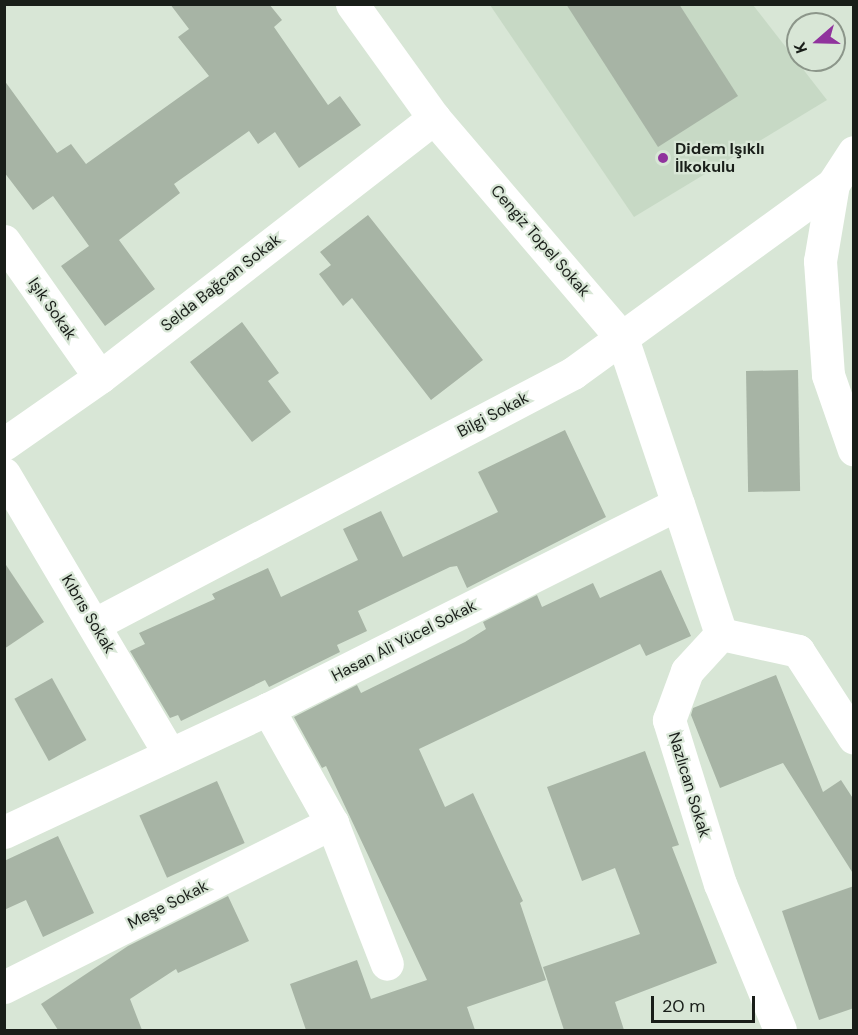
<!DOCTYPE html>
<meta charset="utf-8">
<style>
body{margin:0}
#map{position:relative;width:858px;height:1035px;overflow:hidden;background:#d8e6d6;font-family:"DM Sans",sans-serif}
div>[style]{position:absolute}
.built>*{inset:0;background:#c7d9c5}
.building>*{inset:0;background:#a7b4a5;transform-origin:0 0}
.minor>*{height:33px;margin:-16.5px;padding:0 16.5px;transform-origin:16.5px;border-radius:16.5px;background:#fff}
.dots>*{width:16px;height:16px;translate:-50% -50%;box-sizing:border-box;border:3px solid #d8e6d6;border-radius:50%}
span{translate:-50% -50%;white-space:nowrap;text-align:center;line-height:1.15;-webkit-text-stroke:4.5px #d8e6d6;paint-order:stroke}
.poi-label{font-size:16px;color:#191e19;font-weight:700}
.left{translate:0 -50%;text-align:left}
.street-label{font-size:16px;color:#191e19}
.frame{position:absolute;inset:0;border:6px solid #191e19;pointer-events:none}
.north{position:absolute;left:786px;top:12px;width:60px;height:60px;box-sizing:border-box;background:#d8e6d6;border:2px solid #8c968a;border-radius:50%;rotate:250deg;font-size:16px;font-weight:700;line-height:24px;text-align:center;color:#191e19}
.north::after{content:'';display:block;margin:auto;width:21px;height:27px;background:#90339d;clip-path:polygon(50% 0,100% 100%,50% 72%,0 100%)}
.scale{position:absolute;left:651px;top:996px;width:104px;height:27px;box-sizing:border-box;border:3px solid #191e19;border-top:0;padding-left:8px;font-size:18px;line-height:21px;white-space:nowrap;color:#191e19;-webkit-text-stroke:4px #d8e6d6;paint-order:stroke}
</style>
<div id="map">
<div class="built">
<i style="clip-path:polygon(490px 5px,753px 5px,827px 100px,634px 217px)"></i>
</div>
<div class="building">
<i style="clip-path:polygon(170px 4px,269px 4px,282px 20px,274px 27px,328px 105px,340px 96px,361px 125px,299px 168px,275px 132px,258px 144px,249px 131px,174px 184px,180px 193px,119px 240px,155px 289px,105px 326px,61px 266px,89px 246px,53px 196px,33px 210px,4px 172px,4px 80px,57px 153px,71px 144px,86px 164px,209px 76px,178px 37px,189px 29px)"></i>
<i style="clip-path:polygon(566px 4px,679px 4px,738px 96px,658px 147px)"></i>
<i style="clip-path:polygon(368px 215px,483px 360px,431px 400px,352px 298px,343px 306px,319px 274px,331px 265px,320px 252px)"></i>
<i style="clip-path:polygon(242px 322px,279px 373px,268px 381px,291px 412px,252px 442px,190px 362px)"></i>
<i style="left:798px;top:370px;width:121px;height:52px;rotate:89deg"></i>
<i style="clip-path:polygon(565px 430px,606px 517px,467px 588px,457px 566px,450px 567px,358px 611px,367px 631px,337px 645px,340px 652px,269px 687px,265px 680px,181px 721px,178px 715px,170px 718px,130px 651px,145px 644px,139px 633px,215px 599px,212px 594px,268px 568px,281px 597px,358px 560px,343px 529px,381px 511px,403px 557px,498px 512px,478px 472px)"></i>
<i style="clip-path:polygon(4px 562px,44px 622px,4px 649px)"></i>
<i style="clip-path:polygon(661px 570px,691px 636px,646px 656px,640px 644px,419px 749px,445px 807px,473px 793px,523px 901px,520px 903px,546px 980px,467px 1007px,475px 1030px,306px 1030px,290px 984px,357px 960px,371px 999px,427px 980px,326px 766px,322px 768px,294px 717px,357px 685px,361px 693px,465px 642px,486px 629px,483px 622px,537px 595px,542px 607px,593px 583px,600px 598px)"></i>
<i style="clip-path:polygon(776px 675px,823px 792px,841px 780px,854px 800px,854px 875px,783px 763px,720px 788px,691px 715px,693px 708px)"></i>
<i style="left:52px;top:678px;width:71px;height:43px;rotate:61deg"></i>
<i style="clip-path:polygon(645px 751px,679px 845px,672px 847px,717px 963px,615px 1002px,624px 1030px,564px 1030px,543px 967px,640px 934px,615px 868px,582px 881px,547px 787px)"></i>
<i style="left:217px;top:781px;width:68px;height:85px;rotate:66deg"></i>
<i style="clip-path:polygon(58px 836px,94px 913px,43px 937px,26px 900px,4px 910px,4px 861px)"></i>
<i style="clip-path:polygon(854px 886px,854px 1008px,819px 1020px,782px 911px)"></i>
<i style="clip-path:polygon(228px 896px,249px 941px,178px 973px,176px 969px,130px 999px,142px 1030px,58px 1030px,41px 1004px,128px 946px)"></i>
</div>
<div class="minor">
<i style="left:352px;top:4px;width:140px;rotate:54.3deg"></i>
<i style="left:434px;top:118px;width:289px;rotate:49.5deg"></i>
<i style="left:622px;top:338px;width:175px;rotate:71.4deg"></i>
<i style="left:833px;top:184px;width:78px;rotate:99.6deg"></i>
<i style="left:820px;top:261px;width:114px;rotate:86deg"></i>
<i style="left:828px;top:375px;width:79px;rotate:70.9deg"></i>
<i style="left:4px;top:241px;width:166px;rotate:54.8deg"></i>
<i style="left:4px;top:444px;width:117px;rotate:-34.9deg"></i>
<i style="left:100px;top:377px;width:423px;rotate:-37.8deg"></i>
<i style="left:4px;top:474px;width:326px;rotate:59.4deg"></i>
<i style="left:95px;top:624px;width:540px;rotate:-27.7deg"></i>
<i style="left:573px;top:373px;width:321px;rotate:-36deg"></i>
<i style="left:833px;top:184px;width:38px;rotate:-57deg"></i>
<i style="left:268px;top:709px;width:131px;rotate:60.7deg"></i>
<i style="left:332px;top:823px;width:151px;rotate:68.7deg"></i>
<i style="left:4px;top:832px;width:291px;rotate:-25deg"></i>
<i style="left:268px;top:709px;width:458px;rotate:-26.6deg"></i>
<i style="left:678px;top:504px;width:137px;rotate:71.7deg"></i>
<i style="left:4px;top:987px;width:367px;rotate:-26.6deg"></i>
<i style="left:780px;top:1030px;width:158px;rotate:-112.3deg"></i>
<i style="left:720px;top:884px;width:172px;rotate:-107.3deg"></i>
<i style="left:669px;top:720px;width:52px;rotate:-69.8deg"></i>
<i style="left:687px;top:671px;width:50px;rotate:-47.4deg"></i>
<i style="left:721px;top:634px;width:79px;rotate:12.4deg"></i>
<i style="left:798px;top:651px;width:103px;rotate:57.2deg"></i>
</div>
<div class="dots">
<i style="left:663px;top:158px;background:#90339d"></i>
</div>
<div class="poi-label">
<span class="left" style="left:675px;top:158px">Didem Işıklı<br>İlkokulu</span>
</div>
<div class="street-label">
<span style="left:540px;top:241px;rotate:49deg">Cengiz Topel Sokak</span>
<span style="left:221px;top:283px;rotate:-38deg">Selda Bağcan Sokak</span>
<span style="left:52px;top:309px;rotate:55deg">Işık Sokak</span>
<span style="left:493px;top:415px;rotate:-28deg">Bilgi Sokak</span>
<span style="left:88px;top:614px;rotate:59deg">Kıbrıs Sokak</span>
<span style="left:404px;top:641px;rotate:-27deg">Hasan Ali Yücel Sokak</span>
<span style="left:689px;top:785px;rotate:73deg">Nazlıcan Sokak</span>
<span style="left:168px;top:905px;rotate:-27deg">Meşe Sokak</span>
</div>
<div class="frame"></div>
<div class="north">K</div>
<div class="scale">20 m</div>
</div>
